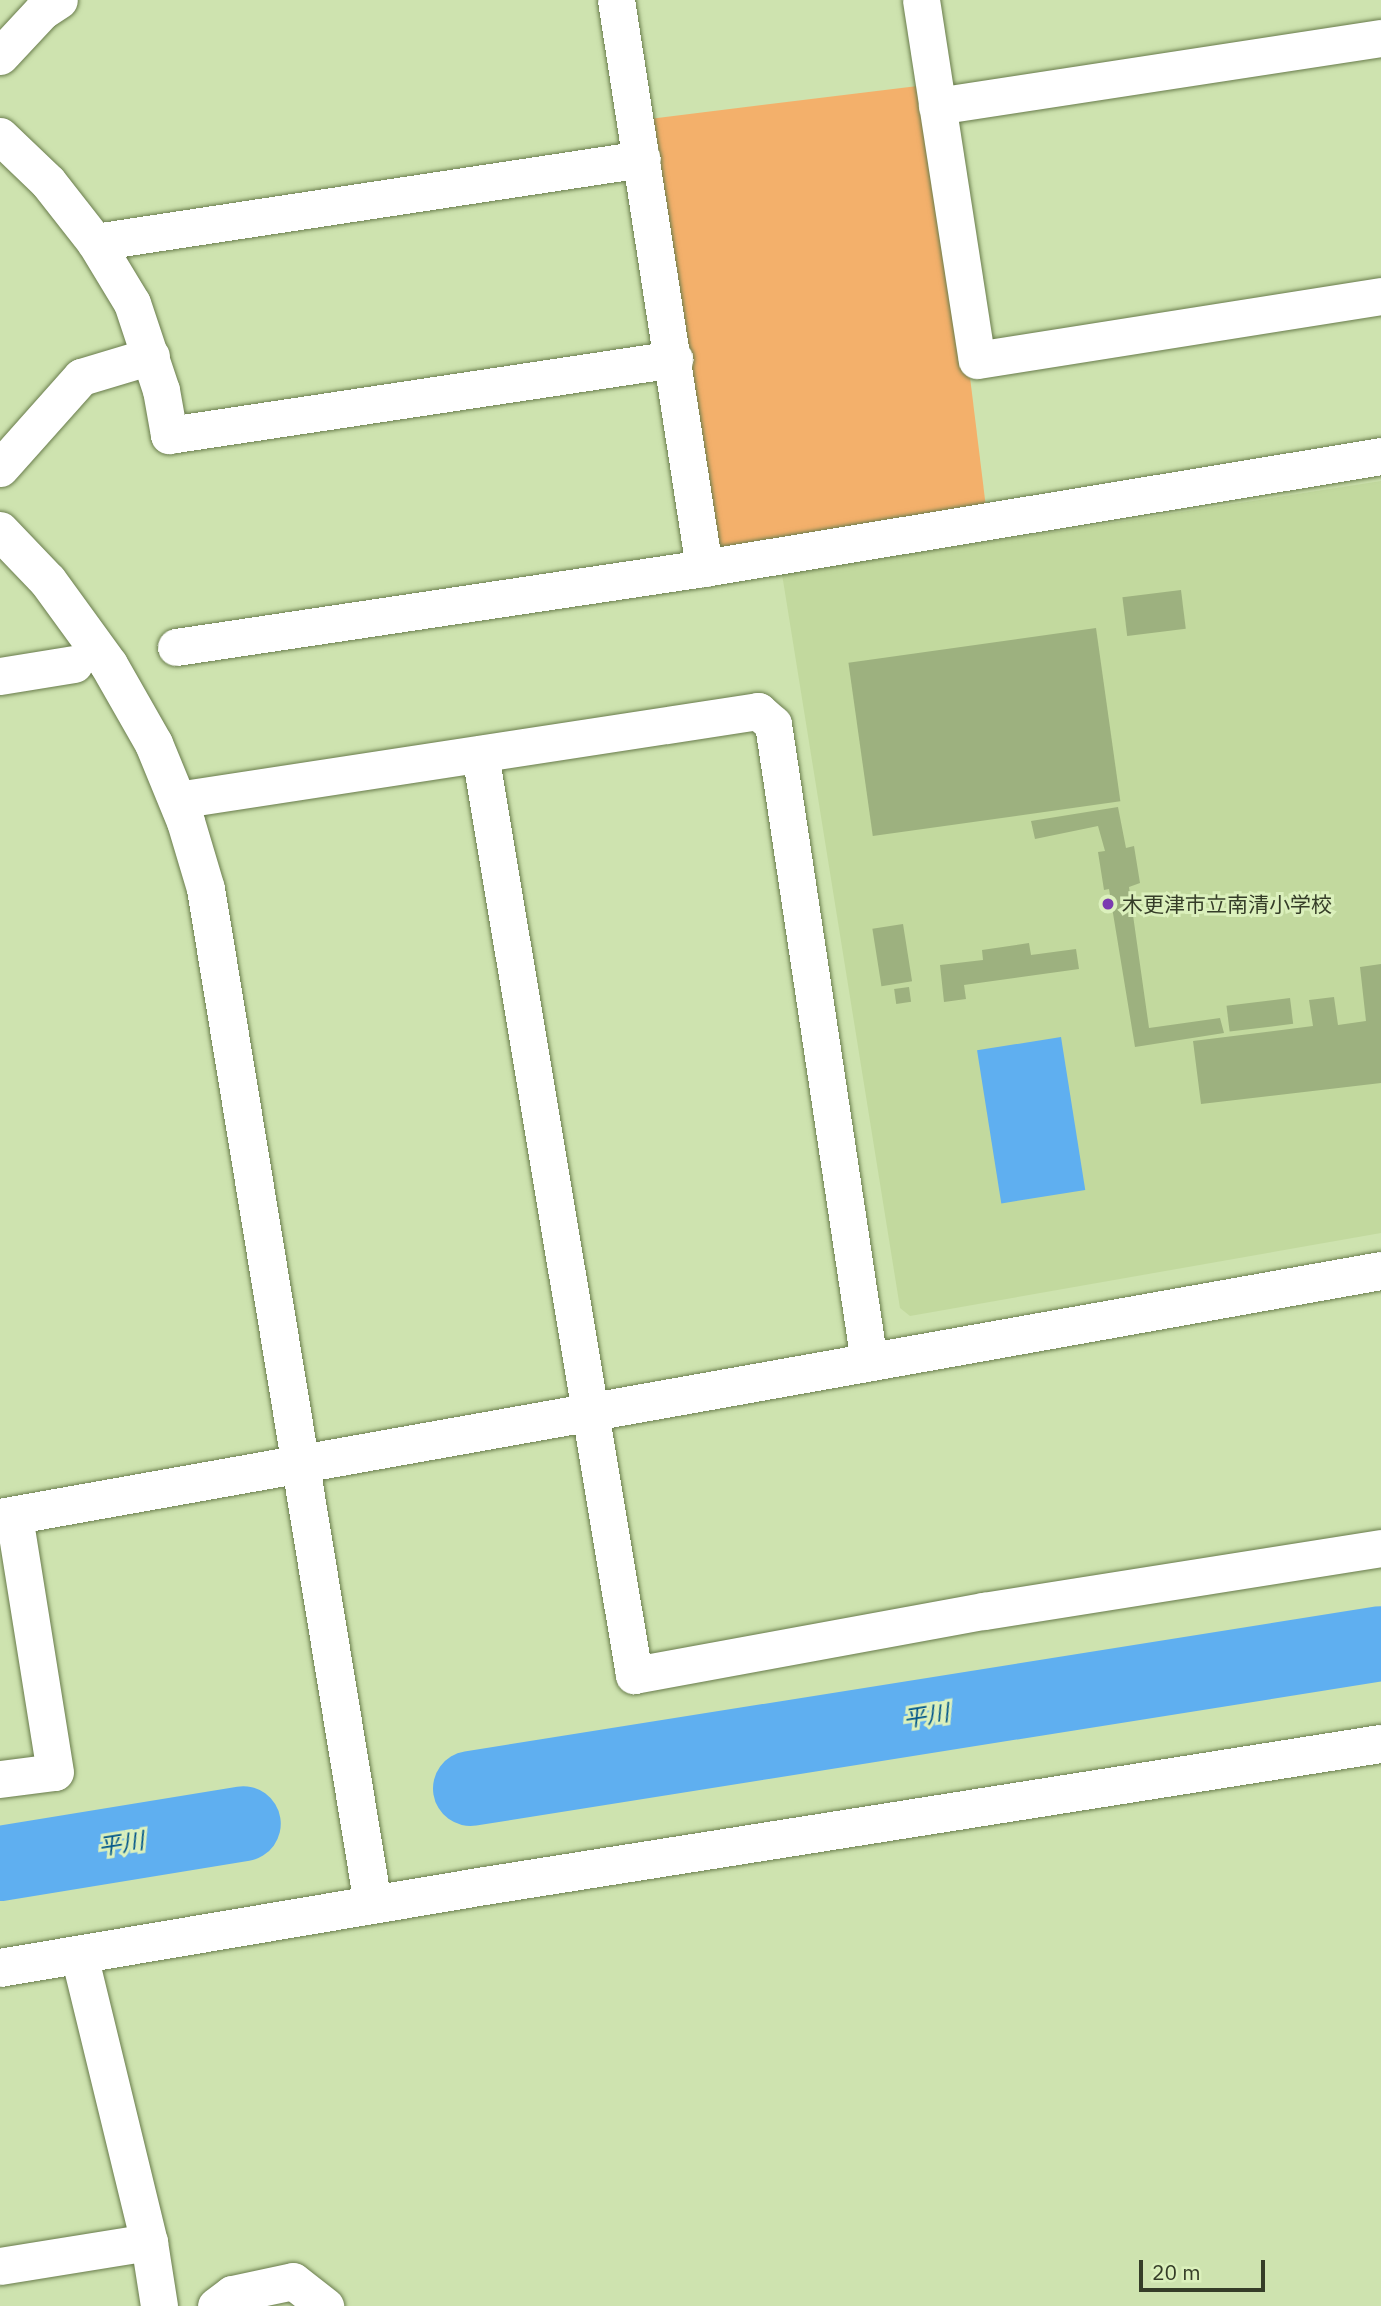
<!DOCTYPE html>
<meta charset="utf-8">
<style>
body{margin:0}
#map{position:relative;width:1381px;height:2306px;overflow:hidden;background:#cee3af;font-family:"IBM Plex Sans","Noto Sans JP",sans-serif}
div>[style]{position:absolute}
.built>*{inset:0;background:#c2d99e}
.green>*{inset:0;background:#f3b06b;transform-origin:0 0}
.water>*{inset:0;background:#5faff0;transform-origin:0 0}
.river>*{height:75px;margin:-37.5px;padding:0 37.5px;transform-origin:37.5px;border-radius:37.5px;background:#5faff0}
.building>*{inset:0;background:#9db17f;transform-origin:0 0}
.roads{filter:drop-shadow(0 0 2px #697c4c) drop-shadow(0 0 2px #697c4c)}
.street>*{height:37px;margin:-18.5px;padding:0 18.5px;transform-origin:18.5px;border-radius:18.5px;background:#fff}
.secondary>*{height:38px;margin:-19px;padding:0 19px;transform-origin:19px;border-radius:19px;background:#fff}
.dots>*{width:19px;height:19px;translate:-50% -50%;box-sizing:border-box;border:4px solid #dbf0bc;border-radius:50%}
span{translate:-50% -50%;white-space:nowrap;text-align:center;line-height:1.15;-webkit-text-stroke:6px #dbf0bc;paint-order:stroke}
.poi-label{font-size:21px;color:#353d28}
.left{translate:0 -50%;text-align:left}
.water-label{font-size:23px;color:#005589;font-style:italic}
.scale{position:absolute;left:1139px;top:2260px;width:126px;height:32px;box-sizing:border-box;border:4px solid #353d28;border-top:0;padding-left:9px;font-size:21px;line-height:24px;white-space:nowrap;color:#353d28;-webkit-text-stroke:5px #dbf0bc;paint-order:stroke}
</style>
<div id="map">
<div class="built">
<i style="clip-path:polygon(1381px 481px,1381px 1233px,910px 1316px,900px 1308px,782px 574px)"></i>
</div>
<div class="green">
<i style="left:934px;top:84px;width:440px;height:301px;rotate:83deg"></i>
</div>
<div class="water">
<i style="left:1061px;top:1037px;width:155px;height:85px;rotate:81deg"></i>
</div>
<div class="river">
<i style="left:470px;top:1788px;width:922px;rotate:-9.04deg"></i>
<i style="left:0;top:1863px;width:246px;rotate:-9.3deg"></i>
</div>
<div class="building">
<i style="left:1181px;top:590px;width:39px;height:59px;rotate:83deg"></i>
<i style="left:1096px;top:628px;width:175px;height:250px;rotate:82deg"></i>
<i style="clip-path:polygon(1118px 807px,1126px 848px,1134px 846px,1140px 883px,1129px 887px,1149px 1028px,1220px 1018px,1224px 1033px,1135px 1047px,1109px 889px,1104px 890px,1098px 852px,1105px 851px,1098px 826px,1035px 839px,1031px 821px)"></i>
<i style="left:903px;top:924px;width:58px;height:31px;rotate:81deg"></i>
<i style="clip-path:polygon(1029px 943px,1031px 955px,1076px 949px,1079px 969px,964px 985px,966px 999px,944px 1002px,940px 965px,983px 960px,982px 950px)"></i>
<i style="clip-path:polygon(1381px 964px,1381px 1083px,1201px 1104px,1193px 1041px,1313px 1026px,1309px 1000px,1334px 997px,1338px 1025px,1366px 1021px,1360px 967px)"></i>
<i style="left:909px;top:987px;width:15px;height:15px;rotate:82deg"></i>
<i style="left:1290px;top:998px;width:26px;height:64px;rotate:83deg"></i>
</div>
<div class="roads">
<div class="street">
<i style="left:616px;top:0;width:575px;rotate:81.19deg"></i>
<i style="left:921px;top:0;width:364px;rotate:81.2deg"></i>
<i style="left:977px;top:360px;width:409px;rotate:-9deg"></i>
<i style="left:0;top:56px;width:62px;rotate:-47deg"></i>
<i style="left:42px;top:11px;width:20px;rotate:-33deg"></i>
<i style="left:937px;top:106px;width:449px;rotate:-8.7deg"></i>
<i style="left:0;top:136px;width:66px;rotate:43.8deg"></i>
<i style="left:48px;top:182px;width:76px;rotate:51.9deg"></i>
<i style="left:95px;top:242px;width:71px;rotate:58.8deg"></i>
<i style="left:132px;top:303px;width:92px;rotate:71.6deg"></i>
<i style="left:161px;top:390px;width:46px;rotate:79.9deg"></i>
<i style="left:169px;top:435px;width:511px;rotate:-8.56deg"></i>
<i style="left:95px;top:242px;width:553px;rotate:-8.63deg"></i>
<i style="left:0;top:468px;width:122px;rotate:-48.3deg"></i>
<i style="left:81px;top:377px;width:73px;rotate:-16.7deg"></i>
<i style="left:176px;top:647px;width:534px;rotate:-8.51deg"></i>
<i style="left:704px;top:568px;width:686px;rotate:-9.39deg"></i>
<i style="left:0;top:676px;width:75px;rotate:-9.2deg"></i>
<i style="left:480px;top:754px;width:934px;rotate:80.51deg"></i>
<i style="left:634px;top:1675px;width:356px;rotate:-10.4deg"></i>
<i style="left:984px;top:1611px;width:402px;rotate:-9deg"></i>
<i style="left:177px;top:800px;width:588px;rotate:-8.71deg"></i>
<i style="left:758px;top:711px;width:20px;rotate:41deg"></i>
<i style="left:773px;top:724px;width:645px;rotate:81.44deg"></i>
<i style="left:0;top:1779px;width:55px;rotate:-7.3deg"></i>
<i style="left:55px;top:1772px;width:260px;rotate:-99.1deg"></i>
<i style="left:79px;top:1955px;width:295px;rotate:76.3deg"></i>
<i style="left:149px;top:2242px;width:65px;rotate:81.1deg"></i>
<i style="left:0;top:2266px;width:151px;rotate:-9.2deg"></i>
<i style="left:216px;top:2306px;width:20px;rotate:-37deg"></i>
<i style="left:232px;top:2294px;width:62px;rotate:-12deg"></i>
<i style="left:293px;top:2281px;width:41px;rotate:38deg"></i>
</div>
<div class="secondary">
<i style="left:0;top:531px;width:69px;rotate:46.2deg"></i>
<i style="left:48px;top:581px;width:104px;rotate:54deg"></i>
<i style="left:109px;top:665px;width:91px;rotate:60.3deg"></i>
<i style="left:154px;top:744px;width:84px;rotate:67.7deg"></i>
<i style="left:186px;top:822px;width:70px;rotate:73.4deg"></i>
<i style="left:206px;top:889px;width:1029px;rotate:80.66deg"></i>
<i style="left:0;top:1518px;width:1403px;rotate:-10.14deg"></i>
<i style="left:0;top:1968px;width:492px;rotate:-9.6deg"></i>
<i style="left:485px;top:1886px;width:907px;rotate:-9.01deg"></i>
</div>
</div>
<div class="dots">
<i style="left:1108px;top:904px;background:#7b3bb0"></i>
</div>
<div class="poi-label">
<span class="left" style="left:1122px;top:904px">木更津市立南清小学校</span>
</div>
<div class="water-label">
<span style="left:926px;top:1715px;rotate:-9deg">平川</span>
<span style="left:121px;top:1843px;rotate:-9deg">平川</span>
</div>
<div class="scale">20 m</div>
</div>
